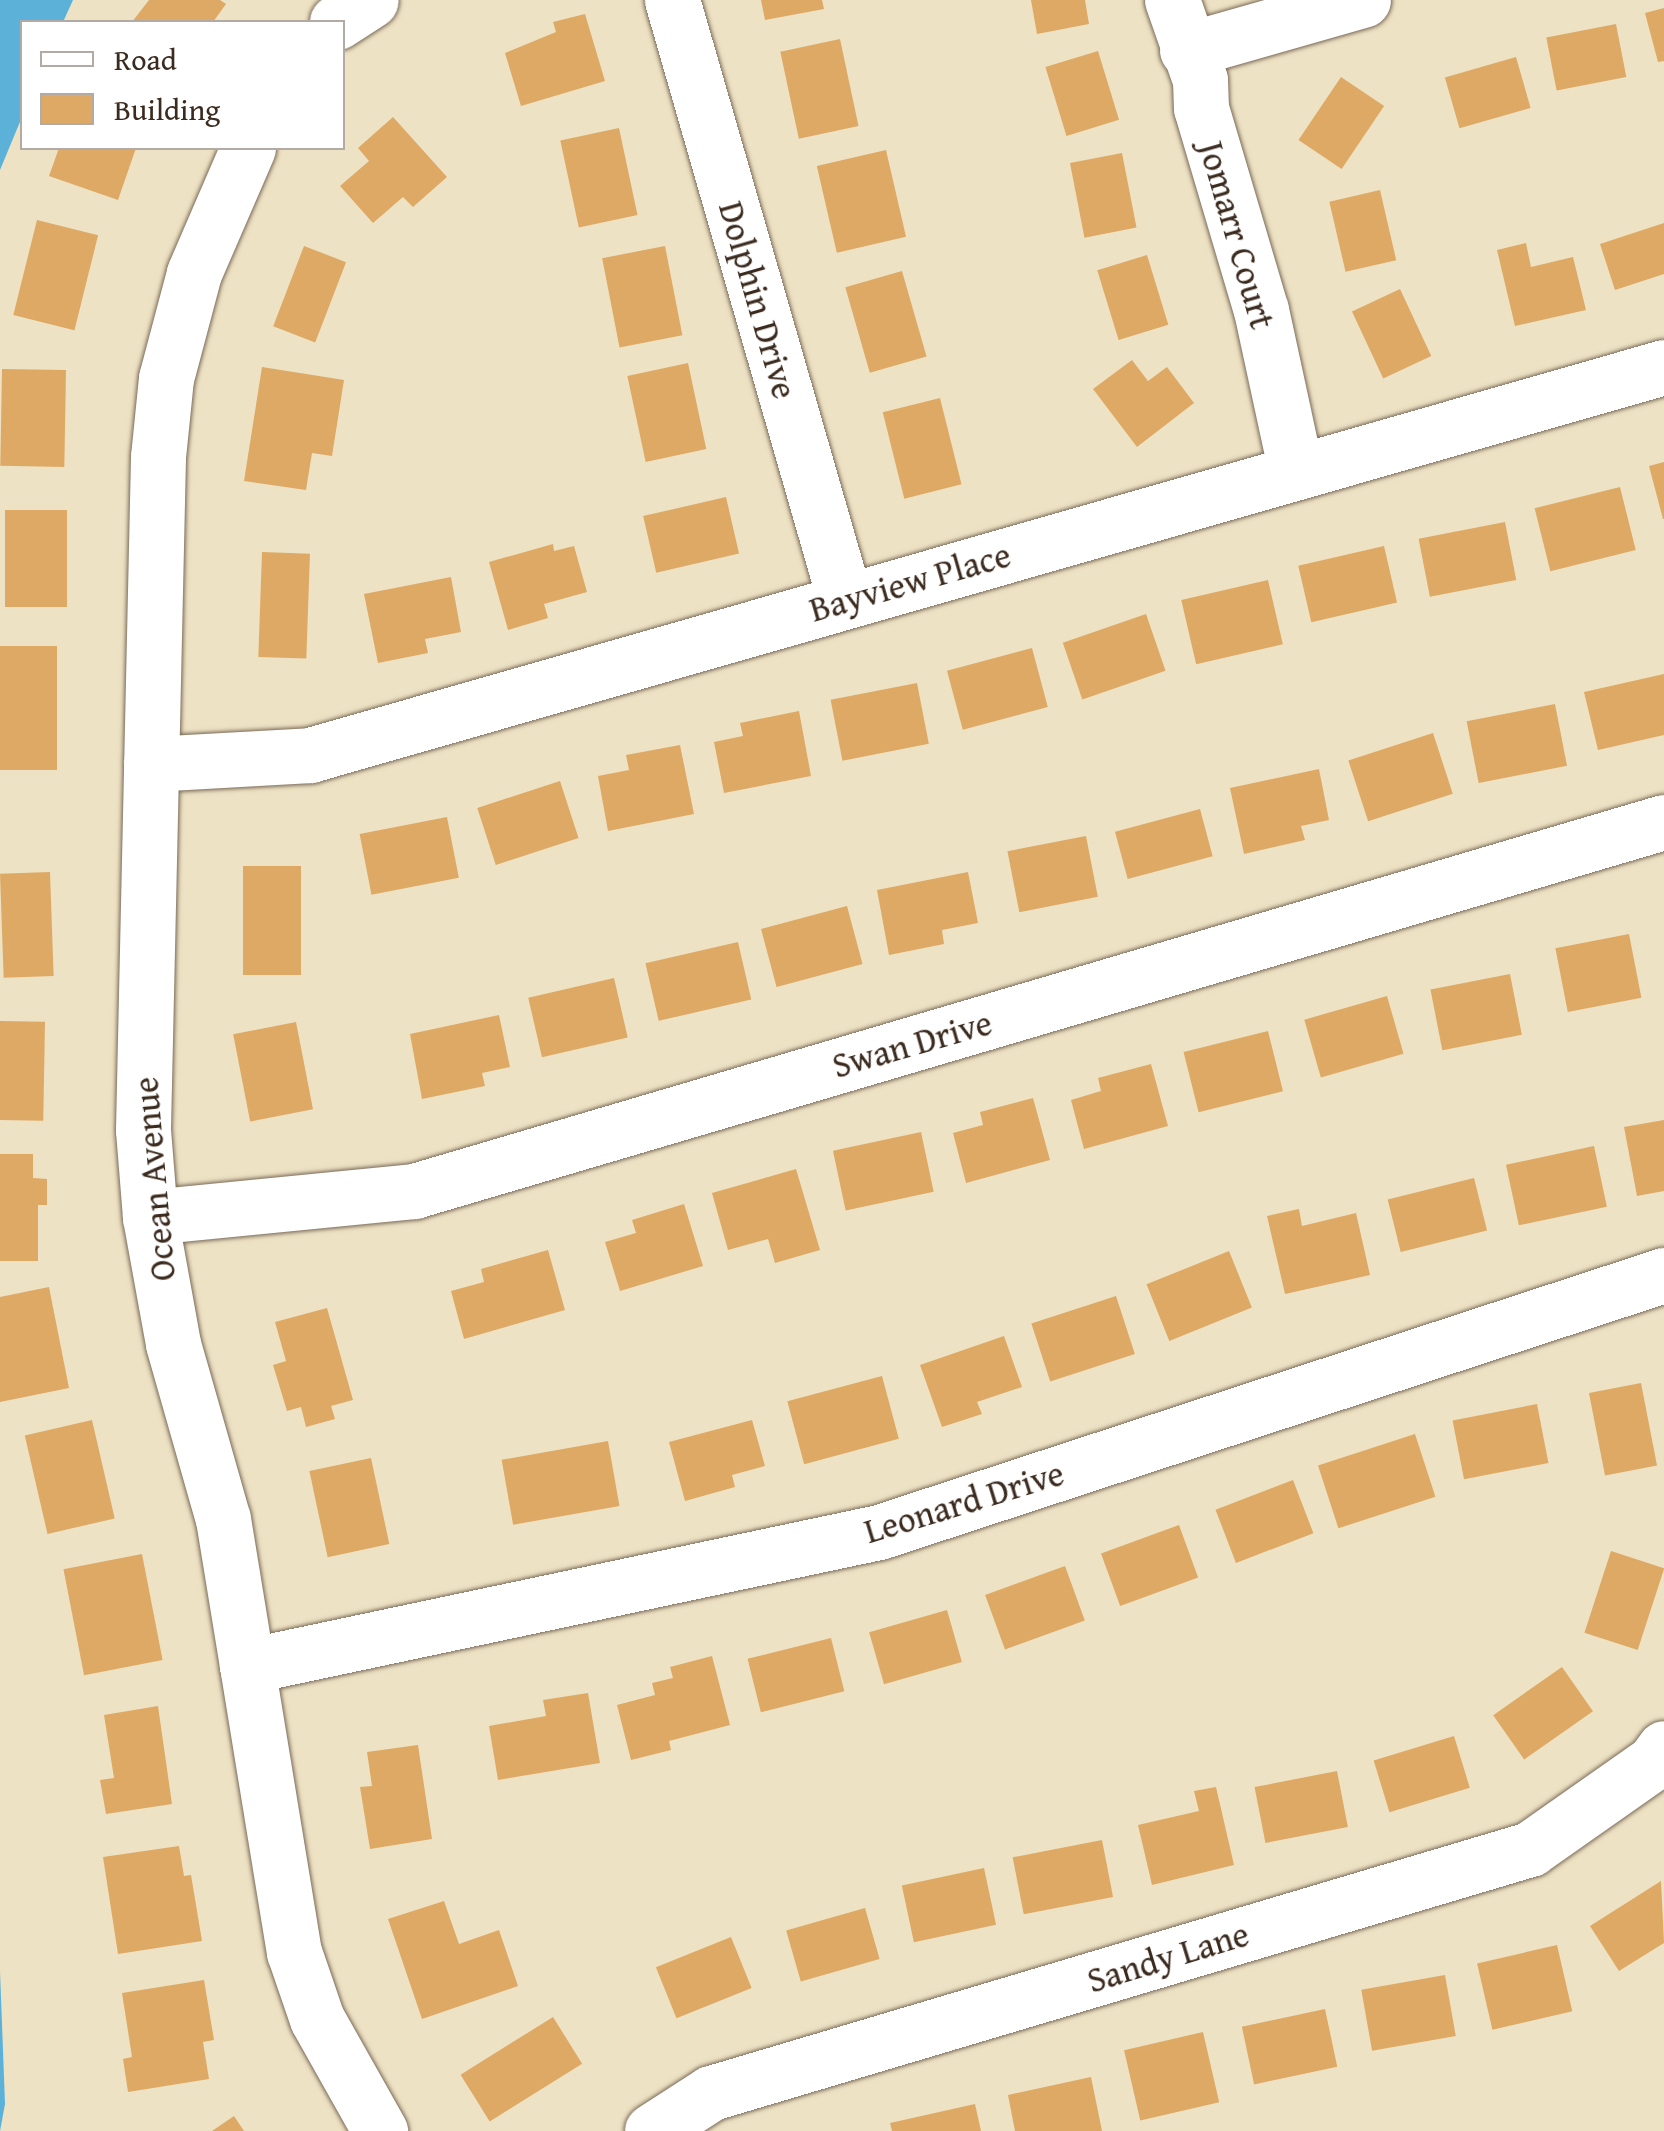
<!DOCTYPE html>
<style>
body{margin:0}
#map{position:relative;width:1664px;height:2131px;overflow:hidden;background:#eee2c4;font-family:"Gentium Book Plus",serif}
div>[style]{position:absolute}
.water>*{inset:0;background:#5bb1d7}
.building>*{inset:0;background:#dda965;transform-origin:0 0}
.roads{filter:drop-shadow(0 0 2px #7a6a58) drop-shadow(0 0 2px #7a6a58)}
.minor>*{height:55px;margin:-27.5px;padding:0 27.5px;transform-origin:27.5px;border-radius:27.5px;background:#fff}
span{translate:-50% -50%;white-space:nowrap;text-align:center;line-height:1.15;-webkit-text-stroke:8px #fff;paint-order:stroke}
.street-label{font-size:35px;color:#3b2a1e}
.legend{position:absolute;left:20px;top:20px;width:325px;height:130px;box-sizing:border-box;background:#fff;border:2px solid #b1aaa5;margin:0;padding:12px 18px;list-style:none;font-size:30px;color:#3b2a1e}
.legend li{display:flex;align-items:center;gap:20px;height:50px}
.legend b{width:50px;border:2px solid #b1aaa5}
</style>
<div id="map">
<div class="water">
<i style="clip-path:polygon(0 0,73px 0,63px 22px,22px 22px,22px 117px,0 170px)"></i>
<i style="clip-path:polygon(0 1971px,5px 2104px,0 2131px)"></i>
</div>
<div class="building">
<i style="clip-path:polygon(149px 0,220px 0,226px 4px,213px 22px,132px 22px)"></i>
<i style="clip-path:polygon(761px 0,822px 0,824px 9px,765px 20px)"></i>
<i style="clip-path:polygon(1031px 0,1085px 0,1089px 24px,1037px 34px)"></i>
<i style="clip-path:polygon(1664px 8px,1664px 61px,1658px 62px,1645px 13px)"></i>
<i style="clip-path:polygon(585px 14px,605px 81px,521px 106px,505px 53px,556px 32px,553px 22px)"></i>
<i style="left:1616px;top:24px;width:54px;height:71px;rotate:79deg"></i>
<i style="left:840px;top:39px;width:89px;height:61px;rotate:78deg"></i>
<i style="left:1098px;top:51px;width:72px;height:55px;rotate:73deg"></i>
<i style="left:1516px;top:57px;width:53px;height:74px;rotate:74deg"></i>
<i style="left:1341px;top:77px;width:52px;height:76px;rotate:34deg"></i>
<i style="clip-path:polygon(393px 117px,447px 177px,413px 207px,403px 197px,373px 223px,340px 186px,369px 161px,358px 148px)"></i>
<i style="left:619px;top:128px;width:89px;height:60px;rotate:78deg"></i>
<i style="clip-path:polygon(59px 148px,136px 148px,118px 200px,49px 176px)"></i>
<i style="left:886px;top:150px;width:89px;height:71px;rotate:77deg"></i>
<i style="left:1122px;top:153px;width:76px;height:53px;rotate:79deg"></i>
<i style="left:1380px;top:190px;width:72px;height:52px;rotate:77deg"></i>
<i style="left:37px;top:220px;width:63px;height:98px;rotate:14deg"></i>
<i style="clip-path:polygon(1664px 223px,1664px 274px,1615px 290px,1600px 244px)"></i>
<i style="clip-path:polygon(1526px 243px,1531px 267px,1573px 257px,1586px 310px,1515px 326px,1497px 250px)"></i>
<i style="left:304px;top:246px;width:45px;height:86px;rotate:21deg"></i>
<i style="left:665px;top:246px;width:91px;height:64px;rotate:79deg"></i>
<i style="left:1147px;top:255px;width:73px;height:52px;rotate:73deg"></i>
<i style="left:902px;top:271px;width:89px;height:59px;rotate:74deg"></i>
<i style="left:1400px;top:289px;width:74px;height:53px;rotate:65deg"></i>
<i style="clip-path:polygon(1132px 360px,1148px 381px,1167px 367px,1194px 403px,1137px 447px,1093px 389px)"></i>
<i style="left:688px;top:363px;width:88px;height:62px;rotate:78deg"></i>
<i style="clip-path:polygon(262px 367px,344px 380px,332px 456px,312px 453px,306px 490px,244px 481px)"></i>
<i style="left:66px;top:370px;width:97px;height:64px;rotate:91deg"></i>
<i style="left:940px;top:398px;width:89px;height:59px;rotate:76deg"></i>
<i style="clip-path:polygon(1664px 462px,1664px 519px,1663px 519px,1649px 466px)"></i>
<i style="left:1620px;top:487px;width:65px;height:88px;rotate:76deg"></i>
<i style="left:726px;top:497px;width:58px;height:85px;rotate:77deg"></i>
<i style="left:5px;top:510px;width:62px;height:97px"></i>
<i style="left:1505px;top:522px;width:59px;height:88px;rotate:79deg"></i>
<i style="clip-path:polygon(553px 544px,554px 551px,574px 546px,587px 592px,544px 604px,548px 618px,508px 630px,489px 562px)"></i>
<i style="left:1384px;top:546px;width:58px;height:88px;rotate:77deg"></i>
<i style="left:262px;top:552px;width:48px;height:105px;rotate:2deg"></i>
<i style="clip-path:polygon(451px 577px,461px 632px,425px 639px,428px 653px,378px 663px,364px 594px)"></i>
<i style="left:1268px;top:580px;width:66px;height:89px;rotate:77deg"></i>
<i style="left:1146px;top:614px;width:60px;height:88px;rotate:71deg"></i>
<i style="left:0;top:646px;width:57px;height:124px"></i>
<i style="left:1032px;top:648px;width:61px;height:88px;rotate:75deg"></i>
<i style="clip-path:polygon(1664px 674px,1664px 735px,1598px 750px,1584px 692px)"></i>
<i style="left:917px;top:683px;width:62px;height:88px;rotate:79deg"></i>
<i style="left:1555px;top:704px;width:63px;height:90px;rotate:79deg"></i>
<i style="clip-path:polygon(799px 711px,811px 776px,724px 793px,714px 742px,743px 736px,740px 723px)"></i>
<i style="left:1433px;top:733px;width:64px;height:89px;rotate:72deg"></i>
<i style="clip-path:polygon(680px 745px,694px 814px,608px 831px,598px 776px,629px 770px,626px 755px)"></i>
<i style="clip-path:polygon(1319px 769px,1329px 820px,1301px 826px,1305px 840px,1244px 854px,1230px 788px)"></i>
<i style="left:560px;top:781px;width:60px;height:87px;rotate:72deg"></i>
<i style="left:1200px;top:809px;width:49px;height:88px;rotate:75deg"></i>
<i style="left:447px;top:817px;width:62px;height:89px;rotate:79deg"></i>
<i style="left:1086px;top:836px;width:62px;height:80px;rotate:79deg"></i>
<i style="left:243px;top:866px;width:58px;height:109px"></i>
<i style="left:50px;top:872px;width:104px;height:50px;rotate:88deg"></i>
<i style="clip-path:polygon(968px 872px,978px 923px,942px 930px,944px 944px,889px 955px,877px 890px)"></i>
<i style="left:847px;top:906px;width:60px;height:89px;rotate:75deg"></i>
<i style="left:1629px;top:934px;width:65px;height:75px;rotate:79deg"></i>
<i style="left:738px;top:942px;width:59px;height:95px;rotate:77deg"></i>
<i style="left:1510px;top:974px;width:62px;height:81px;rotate:79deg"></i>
<i style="left:614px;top:978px;width:61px;height:88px;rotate:77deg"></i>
<i style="left:1387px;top:996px;width:60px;height:86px;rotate:74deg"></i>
<i style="clip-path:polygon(499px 1015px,510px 1067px,482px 1073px,485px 1086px,422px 1099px,410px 1034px)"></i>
<i style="left:0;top:1021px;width:45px;height:99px;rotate:1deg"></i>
<i style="left:296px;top:1022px;width:89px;height:64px;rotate:79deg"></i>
<i style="left:1268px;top:1031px;width:62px;height:87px;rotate:76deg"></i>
<i style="clip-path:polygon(1151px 1064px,1168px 1126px,1084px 1149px,1071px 1100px,1101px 1091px,1098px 1078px)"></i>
<i style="clip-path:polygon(1033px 1098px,1050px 1160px,966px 1183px,953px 1133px,983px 1125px,980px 1112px)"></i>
<i style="clip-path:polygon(1664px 1120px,1664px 1191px,1637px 1196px,1624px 1127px)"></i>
<i style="left:921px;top:1132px;width:61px;height:90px;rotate:78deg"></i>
<i style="left:1594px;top:1146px;width:62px;height:90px;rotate:78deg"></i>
<i style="clip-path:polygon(0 1154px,33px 1154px,33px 1178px,47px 1179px,47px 1205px,38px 1205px,38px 1261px,0 1261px)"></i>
<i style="clip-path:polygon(796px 1169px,820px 1250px,775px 1263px,768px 1239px,728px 1250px,712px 1193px)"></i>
<i style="left:1474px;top:1178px;width:54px;height:89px;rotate:76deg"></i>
<i style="clip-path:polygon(684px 1204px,703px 1266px,620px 1291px,605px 1242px,636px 1233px,632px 1220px)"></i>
<i style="clip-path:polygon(1299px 1209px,1302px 1226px,1356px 1213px,1370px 1275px,1285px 1294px,1267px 1216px)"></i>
<i style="clip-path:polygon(548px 1250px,565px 1310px,464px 1339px,451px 1291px,484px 1282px,481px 1269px)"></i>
<i style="left:1229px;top:1251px;width:61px;height:89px;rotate:68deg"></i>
<i style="clip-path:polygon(49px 1287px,69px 1388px,0 1402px,0 1297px)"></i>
<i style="left:1116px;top:1296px;width:61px;height:89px;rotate:72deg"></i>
<i style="clip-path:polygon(327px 1308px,353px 1400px,331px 1406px,335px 1419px,306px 1427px,301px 1407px,287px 1411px,273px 1365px,286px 1361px,275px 1322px)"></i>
<i style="clip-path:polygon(1004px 1336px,1022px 1387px,977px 1402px,982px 1414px,942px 1427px,920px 1365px)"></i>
<i style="left:882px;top:1376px;width:65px;height:98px;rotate:75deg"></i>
<i style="left:1641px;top:1383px;width:84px;height:53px;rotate:79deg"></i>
<i style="left:1537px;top:1404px;width:60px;height:86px;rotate:79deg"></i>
<i style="left:92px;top:1420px;width:101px;height:69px;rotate:77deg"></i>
<i style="clip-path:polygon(752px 1420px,765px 1466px,732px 1475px,735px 1487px,685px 1501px,669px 1442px)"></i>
<i style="left:1415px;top:1434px;width:66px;height:102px;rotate:72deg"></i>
<i style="left:608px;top:1441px;width:66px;height:108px;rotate:80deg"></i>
<i style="left:371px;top:1458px;width:88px;height:63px;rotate:78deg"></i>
<i style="left:1293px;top:1480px;width:57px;height:83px;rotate:69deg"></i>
<i style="left:1179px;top:1525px;width:56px;height:83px;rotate:70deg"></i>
<i style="left:1611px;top:1551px;width:56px;height:86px;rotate:18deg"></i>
<i style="left:142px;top:1554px;width:108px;height:80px;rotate:79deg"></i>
<i style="left:1065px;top:1566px;width:58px;height:85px;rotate:70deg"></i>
<i style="left:947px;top:1610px;width:54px;height:81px;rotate:74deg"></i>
<i style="left:831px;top:1638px;width:55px;height:86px;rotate:76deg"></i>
<i style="clip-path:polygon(712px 1656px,730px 1725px,669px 1741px,671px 1750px,631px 1760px,617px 1705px,655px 1695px,652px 1683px,673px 1678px,670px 1667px)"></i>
<i style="left:1562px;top:1667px;width:54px;height:84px;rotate:55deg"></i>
<i style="clip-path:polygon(588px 1693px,600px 1763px,498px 1780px,489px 1726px,546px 1716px,543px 1700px)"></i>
<i style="clip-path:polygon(158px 1706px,172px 1804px,106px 1814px,100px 1780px,114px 1778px,104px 1715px)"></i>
<i style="left:1454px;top:1736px;width:54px;height:84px;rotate:73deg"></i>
<i style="clip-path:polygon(418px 1745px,432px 1839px,370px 1849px,360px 1787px,372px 1786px,367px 1752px)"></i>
<i style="left:1337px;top:1771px;width:57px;height:84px;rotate:79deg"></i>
<i style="clip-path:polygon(1216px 1787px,1234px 1865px,1152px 1885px,1138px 1825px,1199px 1811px,1194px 1791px)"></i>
<i style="left:1102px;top:1840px;width:58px;height:91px;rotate:79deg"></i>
<i style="clip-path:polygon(179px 1846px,184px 1876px,191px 1875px,202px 1941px,118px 1954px,103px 1857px)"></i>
<i style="left:984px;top:1868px;width:58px;height:84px;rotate:78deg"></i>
<i style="clip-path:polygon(1661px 1881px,1664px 1943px,1619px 1971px,1590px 1926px)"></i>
<i style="clip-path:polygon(444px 1901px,459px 1944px,499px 1930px,518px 1986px,422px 2019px,388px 1919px)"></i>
<i style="left:865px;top:1908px;width:53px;height:82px;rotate:74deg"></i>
<i style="left:731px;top:1937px;width:55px;height:81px;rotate:68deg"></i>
<i style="left:1557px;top:1945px;width:68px;height:82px;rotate:77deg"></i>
<i style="left:1445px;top:1975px;width:62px;height:85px;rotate:80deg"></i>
<i style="clip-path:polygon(204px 1980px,214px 2040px,203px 2042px,209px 2079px,128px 2092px,123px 2059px,132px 2057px,122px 1993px)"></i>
<i style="left:1325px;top:2009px;width:59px;height:85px;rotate:78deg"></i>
<i style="left:553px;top:2017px;width:55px;height:109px;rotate:58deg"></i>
<i style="left:1203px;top:2032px;width:72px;height:81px;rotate:77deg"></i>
<i style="clip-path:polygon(1091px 2077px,1102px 2131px,1015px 2131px,1008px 2095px)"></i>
<i style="clip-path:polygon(975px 2104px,981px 2131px,892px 2131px,890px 2123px)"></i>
<i style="clip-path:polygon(234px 2116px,244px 2131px,212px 2131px)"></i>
</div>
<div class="roads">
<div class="minor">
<i style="left:672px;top:0;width:624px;rotate:73.92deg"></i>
<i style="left:1172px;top:0;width:85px;rotate:70.7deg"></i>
<i style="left:1200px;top:80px;width:28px;rotate:88deg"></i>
<i style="left:1201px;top:108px;width:211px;rotate:73.5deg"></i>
<i style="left:1261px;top:310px;width:166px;rotate:77.8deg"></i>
<i style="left:337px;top:22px;width:40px;rotate:-32.9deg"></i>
<i style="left:1187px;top:50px;width:183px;rotate:-15.9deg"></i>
<i style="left:248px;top:148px;width:136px;rotate:113.4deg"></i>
<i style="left:194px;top:273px;width:109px;rotate:104.9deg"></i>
<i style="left:166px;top:378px;width:79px;rotate:95.8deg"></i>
<i style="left:158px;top:457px;width:673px;rotate:91.28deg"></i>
<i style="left:143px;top:1130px;width:87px;rotate:85.4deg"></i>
<i style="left:150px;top:1217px;width:129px;rotate:79.7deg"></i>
<i style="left:173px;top:1344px;width:182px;rotate:74.1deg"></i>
<i style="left:223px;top:1519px;width:439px;rotate:80.7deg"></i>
<i style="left:294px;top:1952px;width:71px;rotate:71.1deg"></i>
<i style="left:317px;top:2019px;width:129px;rotate:60.6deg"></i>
<i style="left:151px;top:764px;width:159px;rotate:-3.2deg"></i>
<i style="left:310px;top:755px;width:1408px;rotate:-15.99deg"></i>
<i style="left:150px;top:1217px;width:265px;rotate:-5.6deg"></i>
<i style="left:414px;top:1191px;width:1303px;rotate:-16.45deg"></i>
<i style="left:247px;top:1666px;width:646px;rotate:-11.97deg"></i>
<i style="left:879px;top:1532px;width:826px;rotate:-18.13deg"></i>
<i style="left:652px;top:2131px;width:70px;rotate:-32.8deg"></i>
<i style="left:711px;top:2093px;width:855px;rotate:-16.59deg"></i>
<i style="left:1530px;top:1849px;width:151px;rotate:-35.1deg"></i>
<i style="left:1654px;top:1762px;width:17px;rotate:-54deg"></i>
</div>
</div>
<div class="street-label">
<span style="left:1237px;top:235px;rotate:74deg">Jomarr Court</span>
<span style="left:758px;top:300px;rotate:74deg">Dolphin Drive</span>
<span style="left:910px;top:582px;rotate:-16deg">Bayview Place</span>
<span style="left:912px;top:1044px;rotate:-16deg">Swan Drive</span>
<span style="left:154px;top:1179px;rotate:-95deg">Ocean Avenue</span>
<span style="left:964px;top:1502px;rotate:-17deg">Leonard Drive</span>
<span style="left:1168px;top:1957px;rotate:-17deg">Sandy Lane</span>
</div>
<ul class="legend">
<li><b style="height:12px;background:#fff"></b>Road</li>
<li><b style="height:28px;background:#dda965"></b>Building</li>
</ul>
</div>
